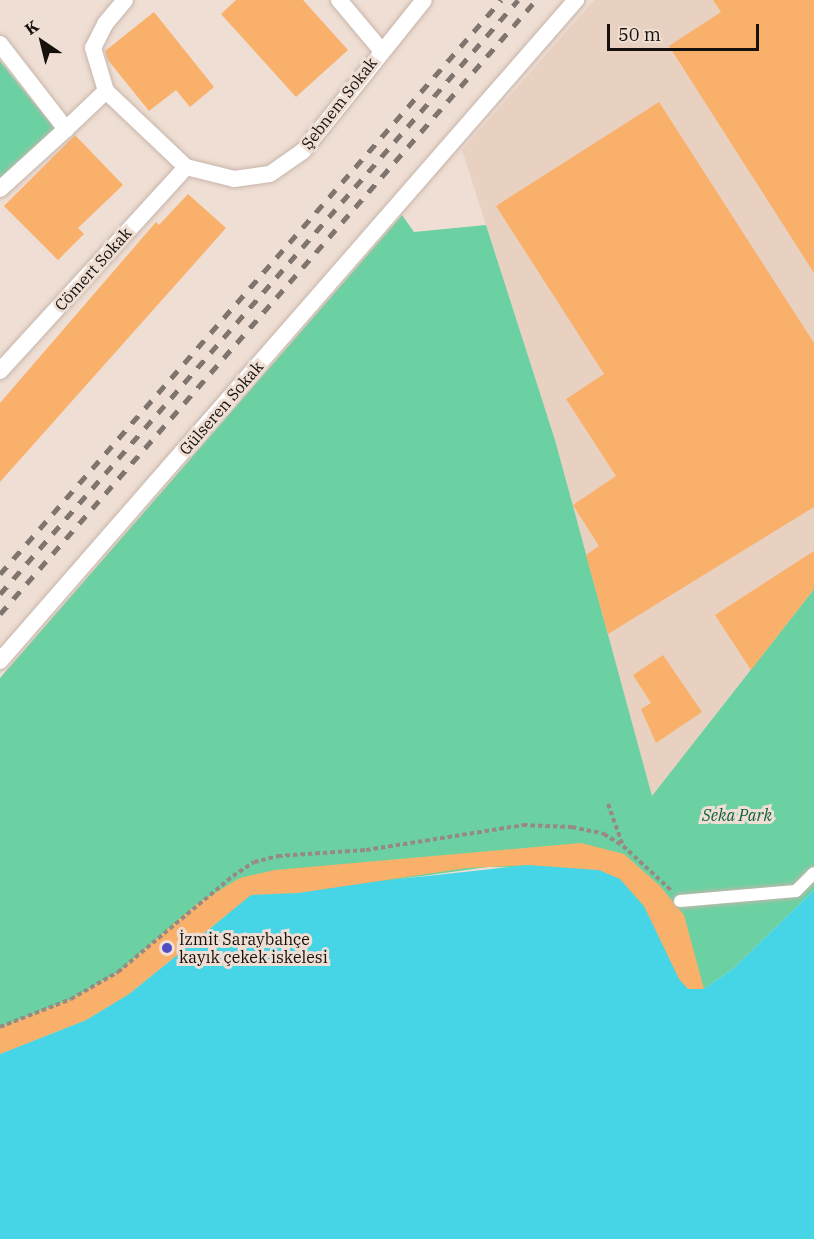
<!DOCTYPE html>
<meta charset="utf-8">
<style>
body{margin:0}
#map{position:relative;width:814px;height:1239px;overflow:hidden;background:#efded3;font-family:"IBM Plex Serif",serif}
div>[style]{position:absolute}
.built>*{inset:0;background:#e9d1c2}
.green>*{inset:0;background:#6cd1a2}
.water>*{inset:0;background:#46d5e7}
.building>*{inset:0;background:#f9b06b}
.path>*{height:4px;margin-top:-2px;transform-origin:0;background:repeating-linear-gradient(90deg,#968a82 0 4.5px,transparent 0 7.5px)}
.roads{filter:drop-shadow(0 0 2px #c6b5ab) drop-shadow(0 0 2px #c6b5ab)}
.pedestrian>*{height:12px;margin:-6px;padding:0 6px;transform-origin:6px;border-radius:6px;background:#fff}
.minor>*{height:16px;margin:-8px;padding:0 8px;transform-origin:8px;border-radius:8px;background:#fff}
.rail>*{height:4.5px;margin-top:-2.25px;transform-origin:0;background:repeating-linear-gradient(90deg,#80756e 0 10px,transparent 0 20px)}
.dots>*{width:16px;height:16px;translate:-50% -50%;box-sizing:border-box;border:3px solid #efded3;border-radius:50%}
span{translate:-50% -50%;white-space:nowrap;text-align:center;line-height:1.15;-webkit-text-stroke:6px #efded3;paint-order:stroke}
.street-label{font-size:16px;color:#16100d}
.park-label{font-size:16px;color:#0c6041;font-style:italic}
.poi-label{font-size:16px;color:#16100d}
.left{translate:0 -50%;text-align:left}
.north{position:absolute;left:12px;top:12px;width:60px;height:60px;-webkit-text-stroke:4px #efded3;paint-order:stroke;rotate:325deg;font-size:16px;font-weight:700;line-height:24px;text-align:center;color:#16100d}
.north::after{content:'';display:block;margin:auto;width:21px;height:27px;background:#16100d;clip-path:polygon(50% 0,100% 100%,50% 72%,0 100%)}
.scale{position:absolute;left:607px;top:24px;width:152px;height:27px;box-sizing:border-box;border:3px solid #16100d;border-top:0;padding-left:8px;font-size:18px;line-height:21px;white-space:nowrap;color:#16100d;-webkit-text-stroke:4px #efded3;paint-order:stroke}
</style>
<div id="map">
<div class="built">
<i style="clip-path:polygon(594px 0,814px 0,814px 589px,652px 797px,555px 440px,462px 150px)"></i>
</div>
<div class="green">
<i style="clip-path:polygon(0 61px,56px 130px,0 178px)"></i>
<i style="clip-path:polygon(402px 215px,414px 232px,486px 225px,555px 440px,652px 796px,814px 589px,814px 890px,734px 968px,704px 989px,688px 989px,599px 870px,488px 867px,298px 893px,269px 893px,224px 916px,129px 994px,86px 1020px,0 1054px,0 678px)"></i>
</div>
<div class="water">
<i style="clip-path:polygon(528px 865px,599px 870px,620px 879px,644px 907px,689px 989px,704px 989px,734px 968px,814px 890px,814px 1239px,0 1239px,0 1054px,86px 1020px,129px 994px,251px 895px)"></i>
</div>
<div class="building">
<i style="clip-path:polygon(236px 0,303px 0,348px 50px,296px 97px,221px 14px)"></i>
<i style="clip-path:polygon(713px 0,814px 0,814px 273px,669px 46px,721px 12px)"></i>
<i style="clip-path:polygon(154px 12px,214px 87px,190px 107px,176px 90px,149px 111px,108px 60px,105px 51px)"></i>
<i style="clip-path:polygon(659px 102px,814px 343px,814px 507px,608px 634px,586px 555px,599px 546px,573px 505px,616px 476px,566px 399px,604px 374px,496px 206px)"></i>
<i style="clip-path:polygon(75px 135px,123px 185px,78px 228px,84px 234px,58px 260px,4px 206px)"></i>
<i style="clip-path:polygon(188px 194px,226px 228px,0 482px,0 403px,156px 222px,159px 225px)"></i>
<i style="clip-path:polygon(814px 551px,814px 589px,751px 670px,715px 615px)"></i>
<i style="clip-path:polygon(663px 655px,702px 712px,656px 743px,641px 709px,651px 703px,633px 675px)"></i>
<i style="clip-path:polygon(581px 843px,624px 854px,660px 886px,684px 915px,704px 989px,688px 989px,679px 979px,644px 906px,620px 879px,599px 870px,528px 865px,467px 868px,298px 893px,251px 895px,129px 994px,86px 1020px,0 1054px,0 1027px,71px 999px,118px 972px,198px 903px,240px 878px,275px 870px)"></i>
</div>
<div class="path">
<i style="left:608px;top:804px;width:45px;rotate:70.3deg"></i>
<i style="left:0;top:1027px;width:76px;rotate:-21.5deg"></i>
<i style="left:71px;top:999px;width:54px;rotate:-29.9deg"></i>
<i style="left:118px;top:972px;width:150px;rotate:-39.9deg"></i>
<i style="left:233px;top:876px;width:25px;rotate:-34deg"></i>
<i style="left:254px;top:862px;width:25px;rotate:-14deg"></i>
<i style="left:278px;top:856px;width:88px;rotate:-3.9deg"></i>
<i style="left:366px;top:850px;width:159px;rotate:-9deg"></i>
<i style="left:523px;top:825px;width:49px;rotate:2.3deg"></i>
<i style="left:572px;top:827px;width:33px;rotate:12deg"></i>
<i style="left:604px;top:834px;width:22px;rotate:32deg"></i>
<i style="left:623px;top:846px;width:67px;rotate:42.6deg"></i>
</div>
<div class="roads">
<div class="pedestrian">
<i style="left:680px;top:901px;width:116px;rotate:-4.9deg"></i>
<i style="left:796px;top:891px;width:25px;rotate:-45deg"></i>
</div>
<div class="minor">
<i style="left:339px;top:0;width:65px;rotate:50deg"></i>
<i style="left:0;top:44px;width:108px;rotate:52.2deg"></i>
<i style="left:66px;top:129px;width:89px;rotate:137.7deg"></i>
<i style="left:106px;top:91px;width:45px;rotate:-106.8deg"></i>
<i style="left:93px;top:48px;width:27px;rotate:-63deg"></i>
<i style="left:105px;top:24px;width:31px;rotate:-50deg"></i>
<i style="left:66px;top:129px;width:55px;rotate:-43.5deg"></i>
<i style="left:106px;top:91px;width:110px;rotate:43.5deg"></i>
<i style="left:186px;top:167px;width:49px;rotate:14deg"></i>
<i style="left:234px;top:179px;width:36px;rotate:-8deg"></i>
<i style="left:270px;top:174px;width:40px;rotate:-34.9deg"></i>
<i style="left:303px;top:151px;width:193px;rotate:-51.3deg"></i>
<i style="left:0;top:371px;width:276px;rotate:-47.6deg"></i>
<i style="left:0;top:661px;width:877px;rotate:-48.93deg"></i>
</div>
</div>
<div class="rail">
<i style="left:0;top:574px;width:762px;rotate:-48.88deg"></i>
<i style="left:0;top:594px;width:788px;rotate:-48.91deg"></i>
<i style="left:0;top:614px;width:815px;rotate:-48.88deg"></i>
</div>
<div class="dots">
<i style="left:167px;top:948px;background:#524dc4"></i>
</div>
<div class="street-label">
<span style="left:339px;top:103px;rotate:-52deg">Şebnem Sokak</span>
<span style="left:93px;top:269px;rotate:-48deg">Cömert Sokak</span>
<span style="left:221px;top:408px;rotate:-49deg">Gülseren Sokak</span>
</div>
<div class="park-label">
<span style="left:737px;top:815px">Seka Park</span>
</div>
<div class="poi-label">
<span class="left" style="left:179px;top:948px">İzmit Saraybahçe<br>kayık çekek iskelesi</span>
</div>
<div class="north">K</div>
<div class="scale">50 m</div>
</div>
